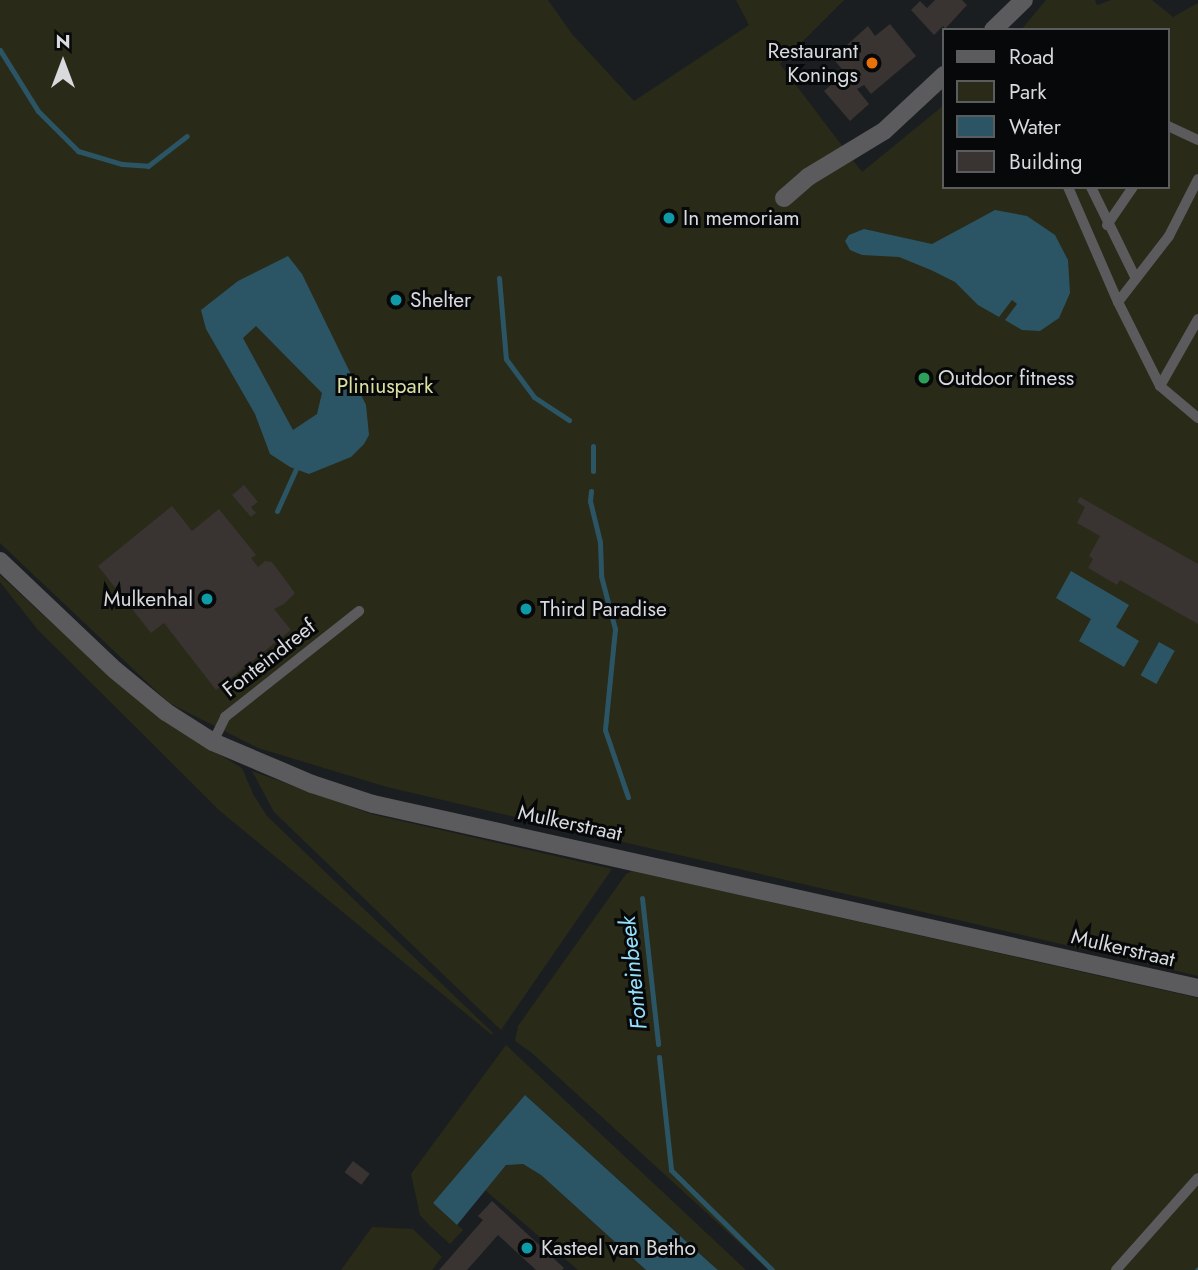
<!DOCTYPE html>
<style>
body{margin:0}
#map{position:relative;width:1198px;height:1270px;overflow:hidden;background:#1b1e21;font-family:Jost,sans-serif}
div>[style]{position:absolute}
.green>*{inset:0;background:#292a17}
.water>*{inset:0;background:#2b5565;transform-origin:0 0}
.stream>*{height:5px;margin:-2.5px;padding:0 2.5px;transform-origin:2.5px;border-radius:2.5px;background:#2b5565}
.building>*{inset:0;background:#393332;transform-origin:0 0}
.service>*{height:10px;margin:-5px;padding:0 5px;transform-origin:5px;border-radius:5px;background:#5b5b5d}
.minor>*{height:18px;margin:-9px;padding:0 9px;transform-origin:9px;border-radius:9px;background:#5b5b5d}
.dots>*{width:19px;height:19px;translate:-50% -50%;box-sizing:border-box;border:4px solid #070809;border-radius:50%}
span{translate:-50% -50%;white-space:nowrap;text-align:center;line-height:1.15;-webkit-text-stroke:6px #070809;paint-order:stroke}
.poi-label{font-size:21px;color:#d8dadd}
.right{translate:-100% -50%;text-align:right}
.left{translate:0 -50%;text-align:left}
.park-label{font-size:21px;color:#dbe09f}
.street-label{font-size:21px;color:#d8dadd}
.water-label{font-size:23px;color:#94dffc;font-style:italic}
.legend{position:absolute;left:942px;top:28px;width:228px;height:161px;box-sizing:border-box;background:#070809;border:2px solid #5b5c5e;margin:0;padding:9px 12px;list-style:none;font-size:21px;color:#d8dadd}
.legend li{display:flex;align-items:center;gap:14px;height:35px}
.legend b{width:35px;border:2px solid #5b5c5e}
.north{position:absolute;left:28px;top:28px;width:70px;height:70px;-webkit-text-stroke:5px #070809;paint-order:stroke;rotate:0deg;font-size:19px;font-weight:700;line-height:28px;text-align:center;color:#d8dadd}
.north::after{content:'';display:block;margin:auto;width:24px;height:32px;background:#d8dadd;clip-path:polygon(50% 0,100% 100%,50% 72%,0 100%)}
</style>
<div id="map">
<div class="green">
<i style="clip-path:polygon(0 0,548px 0,572px 34px,634px 101px,749px 25px,736px 0,844px 0,780px 64px,862px 172px,944px 105px,944px 187px,1168px 187px,1168px 30px,1021px 30px,1046px 0,1095px 0,1097px 5px,1111px 0,1152px 0,1173px 17px,1198px 3px,1198px 976px,387px 787px,258px 748px,169px 703px,0 543px)"></i>
<i style="clip-path:polygon(0 575px,117px 683px,180px 731px,242px 768px,253px 794px,267px 816px,493px 1033px,492px 1035px,220px 811px,38px 630px,0 582px)"></i>
<i style="clip-path:polygon(252px 771px,371px 814px,612px 869px,501px 1030px,274px 812px)"></i>
<i style="clip-path:polygon(632px 871px,1198px 998px,1198px 1270px,769px 1270px,532px 1053px,515px 1041px,518px 1026px,626px 874px)"></i>
<i style="clip-path:polygon(506px 1045px,746px 1270px,718px 1270px,525px 1095px,433px 1203px,463px 1230px,450px 1244px,430px 1226px,420px 1215px,411px 1174px)"></i>
<i style="clip-path:polygon(523px 1164px,541px 1175px,646px 1270px,578px 1270px,485px 1190px,506px 1165px)"></i>
<i style="clip-path:polygon(372px 1227px,413px 1229px,442px 1257px,432px 1270px,341px 1270px)"></i>
</div>
<div class="water">
<i style="clip-path:polygon(995px 210px,1027px 216px,1055px 235px,1068px 260px,1070px 293px,1059px 318px,1040px 331px,1022px 330px,1005px 320px,1017px 304px,1012px 300px,999px 317px,978px 305px,955px 282px,931px 270px,899px 257px,862px 255px,850px 250px,845px 241px,849px 235px,864px 229px,932px 244px)"></i>
<i style="clip-path:polygon(evenodd,288px 256px,302px 274px,366px 405px,369px 435px,364px 444px,351px 457px,309px 474px,290px 467px,270px 454px,255px 414px,206px 329px,201px 310px,238px 281px,288px 256px,256px 326px,322px 393px,317px 414px,293px 430px,243px 338px,256px 326px)"></i>
<i style="clip-path:polygon(1071px 571px,1129px 605px,1116px 627px,1139px 641px,1124px 667px,1079px 641px,1091px 619px,1056px 598px)"></i>
<i style="left:1159px;top:642px;width:18px;height:38px;rotate:29deg"></i>
<i style="clip-path:polygon(525px 1095px,710px 1263px,718px 1270px,646px 1270px,541px 1175px,523px 1164px,506px 1165px,457px 1225px,433px 1203px)"></i>
</div>
<div class="stream">
<i style="left:0;top:50px;width:72px;rotate:58.1deg"></i>
<i style="left:38px;top:111px;width:57px;rotate:45deg"></i>
<i style="left:78px;top:151px;width:46px;rotate:16.5deg"></i>
<i style="left:122px;top:164px;width:26px;rotate:4deg"></i>
<i style="left:148px;top:166px;width:49px;rotate:-37.6deg"></i>
<i style="left:499px;top:278px;width:81px;rotate:85.1deg"></i>
<i style="left:506px;top:359px;width:47px;rotate:53.6deg"></i>
<i style="left:534px;top:397px;width:42px;rotate:33.3deg"></i>
<i style="left:593px;top:446px;width:25px;rotate:90deg"></i>
<i style="left:591px;top:491px;width:10px;rotate:96deg"></i>
<i style="left:590px;top:501px;width:42px;rotate:76.3deg"></i>
<i style="left:600px;top:542px;width:34px;rotate:88deg"></i>
<i style="left:601px;top:576px;width:55px;rotate:75.2deg"></i>
<i style="left:615px;top:629px;width:101px;rotate:95.7deg"></i>
<i style="left:605px;top:730px;width:71px;rotate:71.1deg"></i>
<i style="left:277px;top:511px;width:46px;rotate:-65.7deg"></i>
<i style="left:642px;top:898px;width:147px;rotate:83.7deg"></i>
<i style="left:659px;top:1057px;width:114px;rotate:83.9deg"></i>
<i style="left:671px;top:1170px;width:142px;rotate:44.7deg"></i>
<i style="left:1197px;top:1270px;width:1px;rotate:-45deg"></i>
</div>
<div class="building">
<i style="clip-path:polygon(935px 0,962px 0,967px 5px,945px 29px,943px 26px,934px 35px,911px 10px,920px 1px,927px 8px)"></i>
<i style="clip-path:polygon(890px 24px,916px 56px,871px 94px,864px 85px,857px 89px,869px 104px,850px 121px,824px 91px,845px 73px,826px 50px,831px 46px,838px 53px,868px 26px,875px 36px)"></i>
<i style="clip-path:polygon(244px 485px,258px 502px,251px 507px,256px 513px,251px 517px,232px 495px)"></i>
<i style="clip-path:polygon(1080px 497px,1198px 564px,1198px 624px,1120px 580px,1117px 585px,1088px 568px,1093px 559px,1089px 556px,1100px 536px,1077px 523px,1085px 507px,1077px 502px)"></i>
<i style="clip-path:polygon(172px 506px,192px 531px,219px 509px,256px 555px,251px 558px,258px 567px,265px 561px,272px 562px,295px 593px,284px 604px,274px 609px,291px 630px,216px 690px,164px 623px,151px 633px,98px 566px)"></i>
<i style="left:353px;top:1161px;width:21px;height:14px;rotate:37deg"></i>
<i style="clip-path:polygon(492px 1201px,564px 1268px,562px 1270px,536px 1270px,498px 1235px,467px 1270px,439px 1270px,483px 1220px,478px 1216px)"></i>
</div>
<div class="service">
<i style="left:1168px;top:126px;width:33px;rotate:25deg"></i>
<i style="left:1068px;top:187px;width:125px;rotate:66.5deg"></i>
<i style="left:1118px;top:302px;width:94px;rotate:63.4deg"></i>
<i style="left:1160px;top:386px;width:50px;rotate:40.1deg"></i>
<i style="left:1091px;top:187px;width:102px;rotate:63.9deg"></i>
<i style="left:1107px;top:225px;width:46px;rotate:-55.6deg"></i>
<i style="left:1118px;top:302px;width:83px;rotate:-52.3deg"></i>
<i style="left:1169px;top:236px;width:64px;rotate:-63deg"></i>
<i style="left:1160px;top:386px;width:77px;rotate:-60.4deg"></i>
<i style="left:213px;top:742px;width:28px;rotate:-64deg"></i>
<i style="left:225px;top:717px;width:171px;rotate:-38.3deg"></i>
<i style="left:1116px;top:1270px;width:123px;rotate:-48.3deg"></i>
</div>
<div class="minor">
<i style="left:993px;top:30px;width:43px;rotate:-44.1deg"></i>
<i style="left:784px;top:198px;width:32px;rotate:-41deg"></i>
<i style="left:808px;top:177px;width:89px;rotate:-31.2deg"></i>
<i style="left:884px;top:131px;width:82px;rotate:-43deg"></i>
<i style="left:0;top:561px;width:158px;rotate:43.5deg"></i>
<i style="left:115px;top:670px;width:66px;rotate:39.5deg"></i>
<i style="left:166px;top:712px;width:56px;rotate:32.6deg"></i>
<i style="left:213px;top:742px;width:108px;rotate:23deg"></i>
<i style="left:312px;top:784px;width:64px;rotate:18.2deg"></i>
<i style="left:373px;top:804px;width:845px;rotate:12.57deg"></i>
</div>
<div class="dots">
<i style="left:872px;top:63px;background:#e8710a"></i>
<i style="left:669px;top:218px;background:#0f9aa8"></i>
<i style="left:396px;top:300px;background:#0f9aa8"></i>
<i style="left:924px;top:378px;background:#2e9e5b"></i>
<i style="left:207px;top:599px;background:#0f9aa8"></i>
<i style="left:526px;top:609px;background:#0f9aa8"></i>
<i style="left:527px;top:1248px;background:#0f9aa8"></i>
</div>
<div class="poi-label">
<span class="right" style="left:858px;top:63px">Restaurant<br>Konings</span>
<span class="left" style="left:683px;top:218px">In memoriam</span>
<span class="left" style="left:410px;top:300px">Shelter</span>
<span class="left" style="left:938px;top:378px">Outdoor fitness</span>
<span class="right" style="left:193px;top:599px">Mulkenhal</span>
<span class="left" style="left:540px;top:609px">Third Paradise</span>
<span class="left" style="left:541px;top:1248px">Kasteel van Betho</span>
</div>
<div class="park-label">
<span style="left:385px;top:386px">Pliniuspark</span>
</div>
<div class="street-label">
<span style="left:269px;top:658px;rotate:-38deg">Fonteindreef</span>
<span style="left:570px;top:823px;rotate:12deg">Mulkerstraat</span>
<span style="left:1123px;top:948px;rotate:13deg">Mulkerstraat</span>
</div>
<div class="water-label">
<span style="left:633px;top:973px;rotate:-96deg">Fonteinbeek</span>
</div>
<ul class="legend">
<li><b style="height:9px;background:#5b5b5d"></b>Road</li>
<li><b style="height:19px;background:#292a17"></b>Park</li>
<li><b style="height:19px;background:#2b5565"></b>Water</li>
<li><b style="height:19px;background:#393332"></b>Building</li>
</ul>
<div class="north">N</div>
</div>
